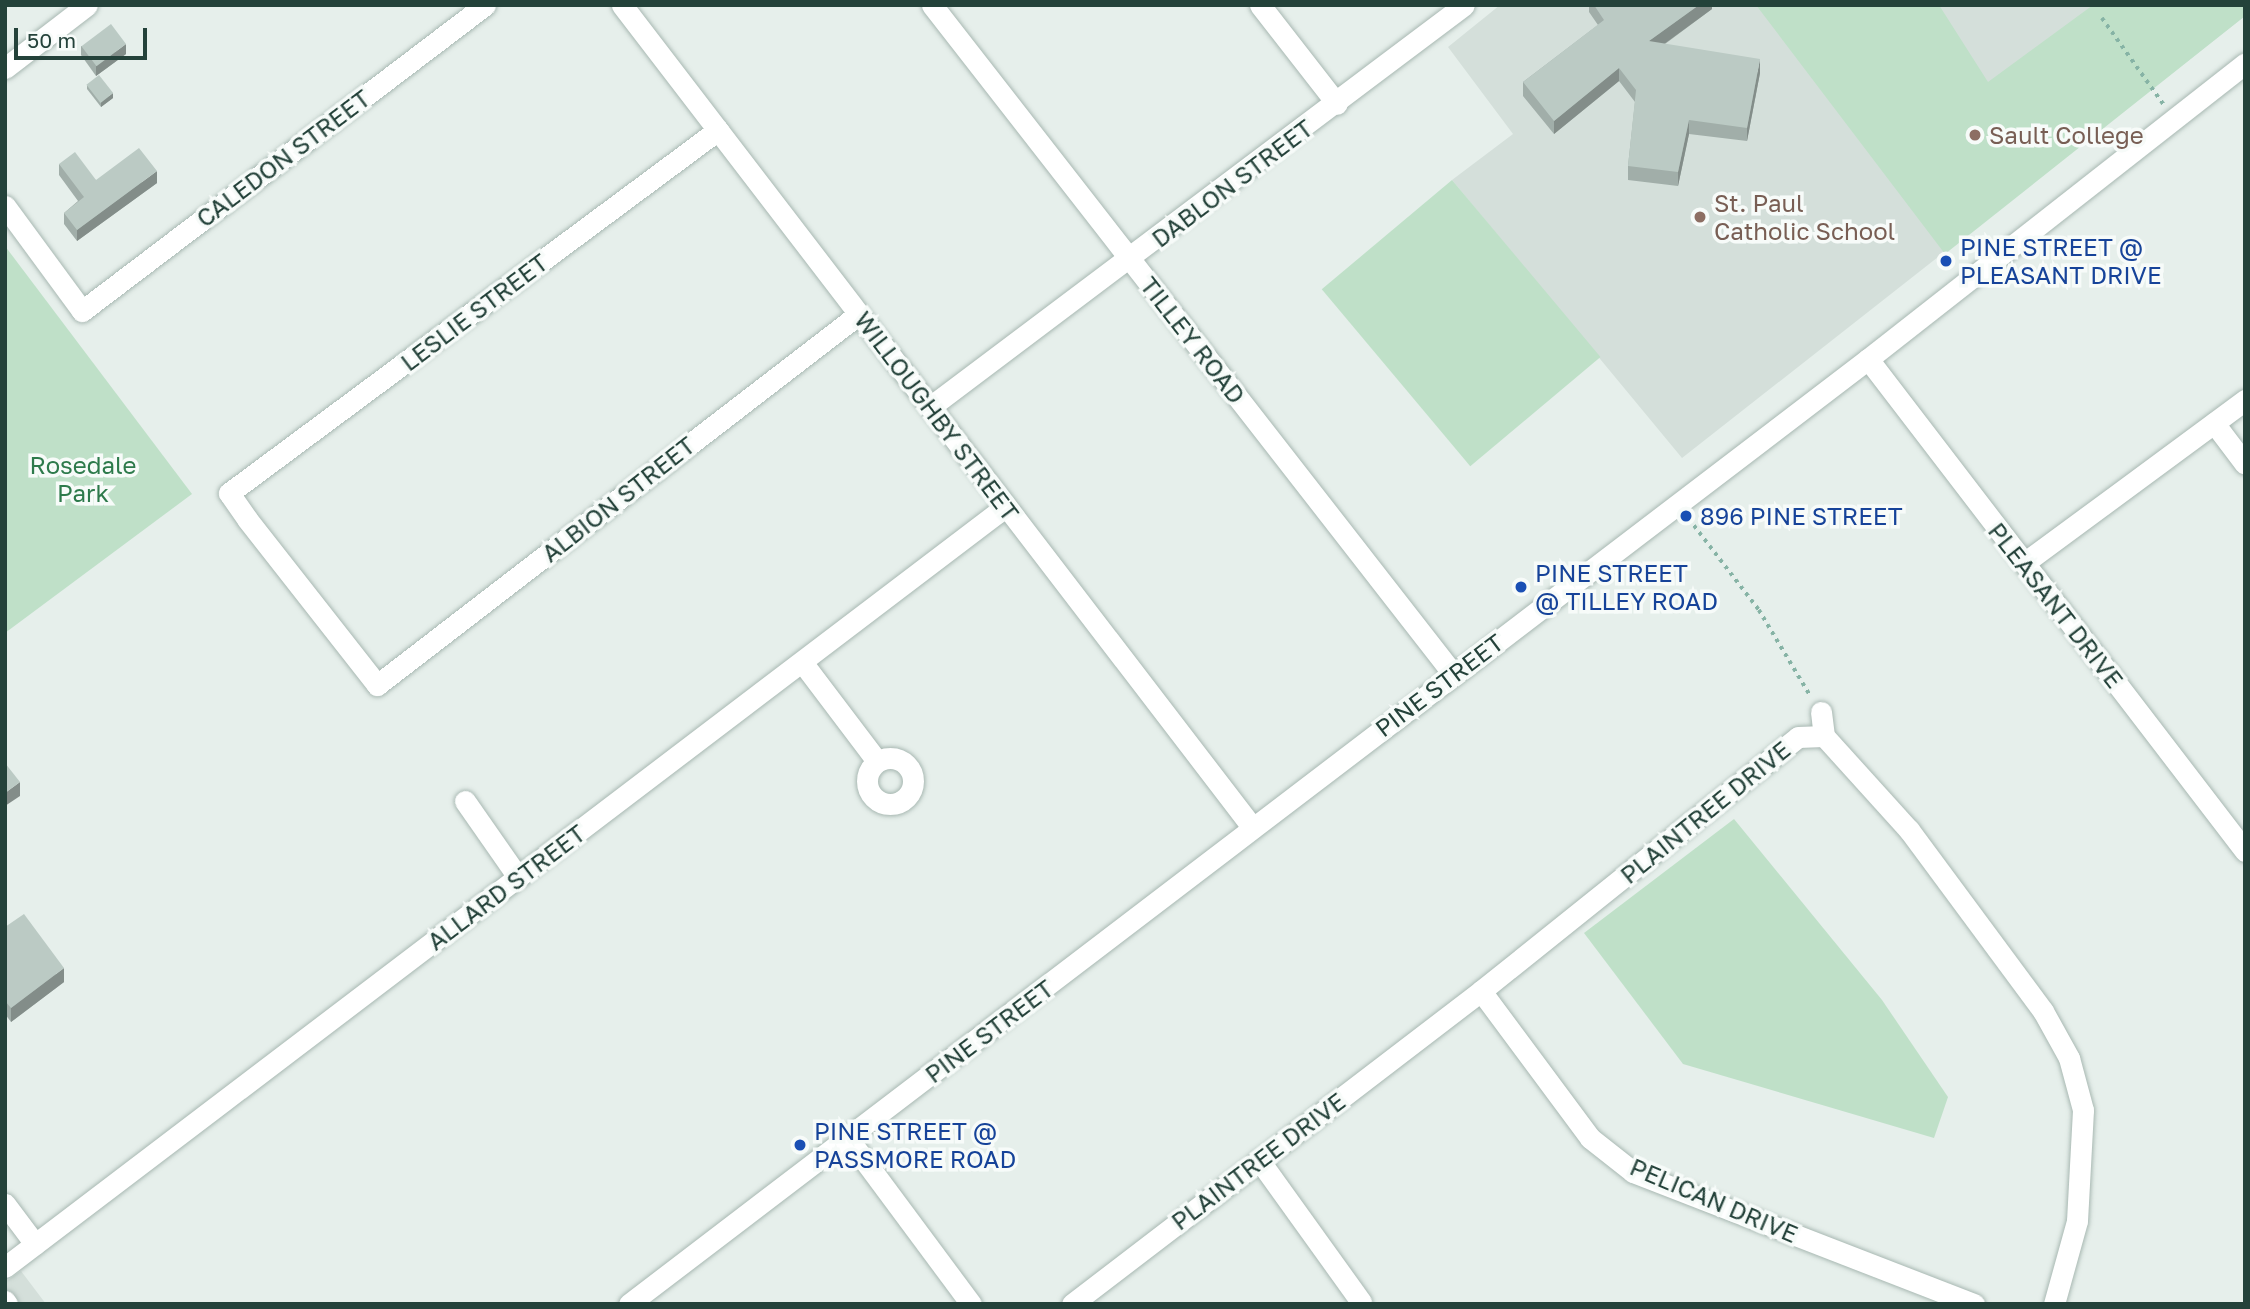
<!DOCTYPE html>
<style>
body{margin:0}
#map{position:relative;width:2250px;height:1309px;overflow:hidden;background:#e6efeb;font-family:"Golos Text",sans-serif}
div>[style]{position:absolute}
.built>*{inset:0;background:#d4dfda}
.green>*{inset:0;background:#bfe0c8;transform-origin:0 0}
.path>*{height:3.5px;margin-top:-1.75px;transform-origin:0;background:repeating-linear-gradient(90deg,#86b3a5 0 3.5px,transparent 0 8.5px)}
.roads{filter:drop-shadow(0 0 2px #a8b8b2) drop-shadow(0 0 2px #a8b8b2)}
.minor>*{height:21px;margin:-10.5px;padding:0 10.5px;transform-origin:10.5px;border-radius:10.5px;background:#fff}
.minor>.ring{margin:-10.5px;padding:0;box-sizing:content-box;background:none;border:21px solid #fff;border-radius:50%}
.wall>*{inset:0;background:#a1aea9}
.shaded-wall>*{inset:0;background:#838d89}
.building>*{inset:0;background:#bbcac4;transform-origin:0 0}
.dots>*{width:19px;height:19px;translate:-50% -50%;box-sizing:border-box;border:4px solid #f7fbf9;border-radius:50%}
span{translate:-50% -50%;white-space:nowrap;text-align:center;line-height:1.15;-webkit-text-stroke:7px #f7fbf9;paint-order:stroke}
.education-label{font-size:24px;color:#785e54}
.left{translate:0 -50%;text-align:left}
.street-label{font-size:24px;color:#24423a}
.transit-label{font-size:24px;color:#164399}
.park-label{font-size:24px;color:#2d7a4b}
.frame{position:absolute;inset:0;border:7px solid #24423a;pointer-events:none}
.scale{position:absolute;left:14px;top:28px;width:133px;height:32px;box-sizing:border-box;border:4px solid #24423a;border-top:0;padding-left:9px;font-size:21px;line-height:24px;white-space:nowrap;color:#24423a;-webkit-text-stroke:5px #f7fbf9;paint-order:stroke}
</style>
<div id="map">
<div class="built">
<i style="clip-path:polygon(1500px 5px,2245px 5px,2245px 16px,1682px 458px,1452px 180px,1513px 134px,1448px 47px)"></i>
<i style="clip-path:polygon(21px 1271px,46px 1304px,5px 1304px,5px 1282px)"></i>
</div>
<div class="green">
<i style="clip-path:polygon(1756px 5px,1939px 5px,1988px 82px,2093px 5px,2245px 5px,2245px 16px,1945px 254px)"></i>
<i style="left:1452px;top:180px;width:231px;height:170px;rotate:50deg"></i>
<i style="clip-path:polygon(5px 246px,192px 494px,5px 633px)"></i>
<i style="clip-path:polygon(1734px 819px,1882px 1000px,1948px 1097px,1934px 1138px,1683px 1064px,1584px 933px)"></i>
</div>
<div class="path">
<i style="left:2102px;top:18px;width:107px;rotate:54.5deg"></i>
<i style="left:1689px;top:519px;width:115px;rotate:52.4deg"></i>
<i style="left:1759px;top:610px;width:101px;rotate:59.1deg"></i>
</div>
<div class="roads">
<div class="minor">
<i style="left:622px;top:5px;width:1036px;rotate:52.53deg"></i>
<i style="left:932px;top:5px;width:849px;rotate:52.08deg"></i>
<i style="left:1260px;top:5px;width:125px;rotate:52.1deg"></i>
<i style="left:5px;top:68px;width:103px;rotate:-37.5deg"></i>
<i style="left:718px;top:130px;width:609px;rotate:143.41deg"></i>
<i style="left:229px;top:493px;width:32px;rotate:55deg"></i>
<i style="left:247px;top:519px;width:211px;rotate:51.9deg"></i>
<i style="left:377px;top:685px;width:608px;rotate:-37.59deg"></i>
<i style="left:5px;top:206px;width:130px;rotate:53.7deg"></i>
<i style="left:82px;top:311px;width:506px;rotate:-37.21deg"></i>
<i style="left:1868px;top:359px;width:620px;rotate:52.54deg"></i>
<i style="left:930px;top:407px;width:668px;rotate:-36.97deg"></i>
<i style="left:2214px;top:423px;width:51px;rotate:52.9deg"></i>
<i style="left:2024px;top:563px;width:275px;rotate:-36.4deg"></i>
<i style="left:802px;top:662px;width:124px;rotate:52.9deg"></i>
<i style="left:1821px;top:712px;width:24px;rotate:83deg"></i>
<i class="ring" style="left:867px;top:758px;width:25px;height:25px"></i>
<i style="left:465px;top:801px;width:93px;rotate:55.1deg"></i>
<i style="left:1481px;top:991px;width:183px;rotate:53.4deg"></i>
<i style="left:1590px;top:1138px;width:55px;rotate:38.3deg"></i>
<i style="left:1633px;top:1172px;width:366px;rotate:21.2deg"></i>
<i style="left:847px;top:1137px;width:208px;rotate:53.4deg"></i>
<i style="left:1259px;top:1160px;width:175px;rotate:54.3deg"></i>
<i style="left:5px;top:1204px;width:50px;rotate:53.1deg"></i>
<i style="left:5px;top:1267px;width:1257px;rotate:-37.24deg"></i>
<i style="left:5px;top:1301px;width:4px;rotate:56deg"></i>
<i style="left:629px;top:1304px;width:1558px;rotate:-37.33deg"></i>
<i style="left:1868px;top:359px;width:479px;rotate:-38.1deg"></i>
<i style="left:1072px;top:1304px;width:515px;rotate:-37.43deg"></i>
<i style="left:1481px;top:991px;width:406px;rotate:-38.7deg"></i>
<i style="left:1798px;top:737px;width:26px;rotate:-2deg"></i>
<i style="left:1824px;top:736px;width:127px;rotate:47.9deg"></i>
<i style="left:1909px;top:830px;width:225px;rotate:53.5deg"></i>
<i style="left:2043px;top:1011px;width:54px;rotate:61deg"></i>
<i style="left:2069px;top:1058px;width:54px;rotate:74.9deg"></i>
<i style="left:2083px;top:1110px;width:111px;rotate:93.1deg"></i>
<i style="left:2077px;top:1221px;width:86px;rotate:105.5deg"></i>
</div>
</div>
<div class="wall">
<i style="clip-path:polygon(1589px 5px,1712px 5px,1712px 9px,1665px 44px,1760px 73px,1747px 141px,1689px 134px,1678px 186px,1628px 180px,1628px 166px,1635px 102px,1619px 81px,1554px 134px,1523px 96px,1523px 82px,1598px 25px,1589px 12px)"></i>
<i style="clip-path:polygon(81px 46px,126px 54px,96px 76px,81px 55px)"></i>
<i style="clip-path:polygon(87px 85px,113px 98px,101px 107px,87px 89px)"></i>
<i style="clip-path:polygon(59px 164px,96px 180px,157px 183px,77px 241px,64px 224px,64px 213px,78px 201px,59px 175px)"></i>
<i style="clip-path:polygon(5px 927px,64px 982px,11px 1022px,5px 1014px)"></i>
</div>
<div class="shaded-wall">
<i style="clip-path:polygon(1699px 5px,1712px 5px,1712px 9px,1649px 55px,1649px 41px)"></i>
<i style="clip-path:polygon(126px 44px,126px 54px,96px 76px,96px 66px)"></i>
<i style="clip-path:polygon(1760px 59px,1760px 73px,1747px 141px,1747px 128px)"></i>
<i style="clip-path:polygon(1619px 68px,1619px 81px,1554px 134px,1554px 121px)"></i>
<i style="clip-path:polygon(113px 93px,113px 98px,101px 107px,101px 102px)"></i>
<i style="clip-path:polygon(1689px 120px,1689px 134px,1678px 186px,1678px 172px)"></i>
<i style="clip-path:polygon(157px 171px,157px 183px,77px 241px,77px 230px)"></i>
<i style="clip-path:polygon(20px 782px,20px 796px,5px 806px,5px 793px)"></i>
<i style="clip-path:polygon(64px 968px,64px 982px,11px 1022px,11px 1008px)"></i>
</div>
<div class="building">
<i style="clip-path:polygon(1594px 5px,1699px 5px,1649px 41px,1760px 59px,1747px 128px,1689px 120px,1678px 172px,1628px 166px,1636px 90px,1619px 68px,1554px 121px,1523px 82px,1604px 20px)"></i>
<i style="left:111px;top:24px;width:25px;height:37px;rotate:53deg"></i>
<i style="left:99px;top:75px;width:23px;height:16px;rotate:52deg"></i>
<i style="clip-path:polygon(139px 148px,157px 171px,77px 230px,64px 213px,84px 197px,59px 164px,75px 152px,96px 180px)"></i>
<i style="clip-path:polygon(5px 763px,20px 782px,5px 793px)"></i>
<i style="clip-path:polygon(24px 914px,64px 968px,11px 1008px,5px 1001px,5px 927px)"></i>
</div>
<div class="dots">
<i style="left:1975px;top:135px;background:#8d6e63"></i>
<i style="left:1700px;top:217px;background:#8d6e63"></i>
<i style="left:1946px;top:261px;background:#1a4fb4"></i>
<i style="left:1686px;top:516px;background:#1a4fb4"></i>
<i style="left:1521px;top:587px;background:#1a4fb4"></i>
<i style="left:800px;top:1145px;background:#1a4fb4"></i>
</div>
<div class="education-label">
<span class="left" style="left:1989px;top:135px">Sault College</span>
<span class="left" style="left:1714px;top:217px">St. Paul<br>Catholic School</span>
</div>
<div class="street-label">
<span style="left:283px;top:158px;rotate:-37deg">CALEDON STREET</span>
<span style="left:1232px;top:183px;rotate:-37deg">DABLON STREET</span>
<span style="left:474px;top:312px;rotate:-37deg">LESLIE STREET</span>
<span style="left:1193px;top:340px;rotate:52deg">TILLEY ROAD</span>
<span style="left:937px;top:416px;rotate:53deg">WILLOUGHBY STREET</span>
<span style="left:618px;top:499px;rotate:-38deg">ALBION STREET</span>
<span style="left:2056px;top:605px;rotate:52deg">PLEASANT DRIVE</span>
<span style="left:1439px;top:685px;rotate:-37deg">PINE STREET</span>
<span style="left:1705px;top:812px;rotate:-39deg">PLAINTREE DRIVE</span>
<span style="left:506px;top:887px;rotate:-37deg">ALLARD STREET</span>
<span style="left:989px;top:1031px;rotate:-37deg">PINE STREET</span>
<span style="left:1258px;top:1161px;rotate:-37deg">PLAINTREE DRIVE</span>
<span style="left:1714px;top:1200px;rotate:23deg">PELICAN DRIVE</span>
</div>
<div class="transit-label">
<span class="left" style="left:1960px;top:261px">PINE STREET @<br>PLEASANT DRIVE</span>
<span class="left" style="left:1700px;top:516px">896 PINE STREET</span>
<span class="left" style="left:1535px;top:587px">PINE STREET<br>@ TILLEY ROAD</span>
<span class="left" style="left:814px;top:1145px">PINE STREET @<br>PASSMORE ROAD</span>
</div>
<div class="park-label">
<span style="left:83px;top:479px">Rosedale<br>Park</span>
</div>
<div class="frame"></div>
<div class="scale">50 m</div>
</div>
